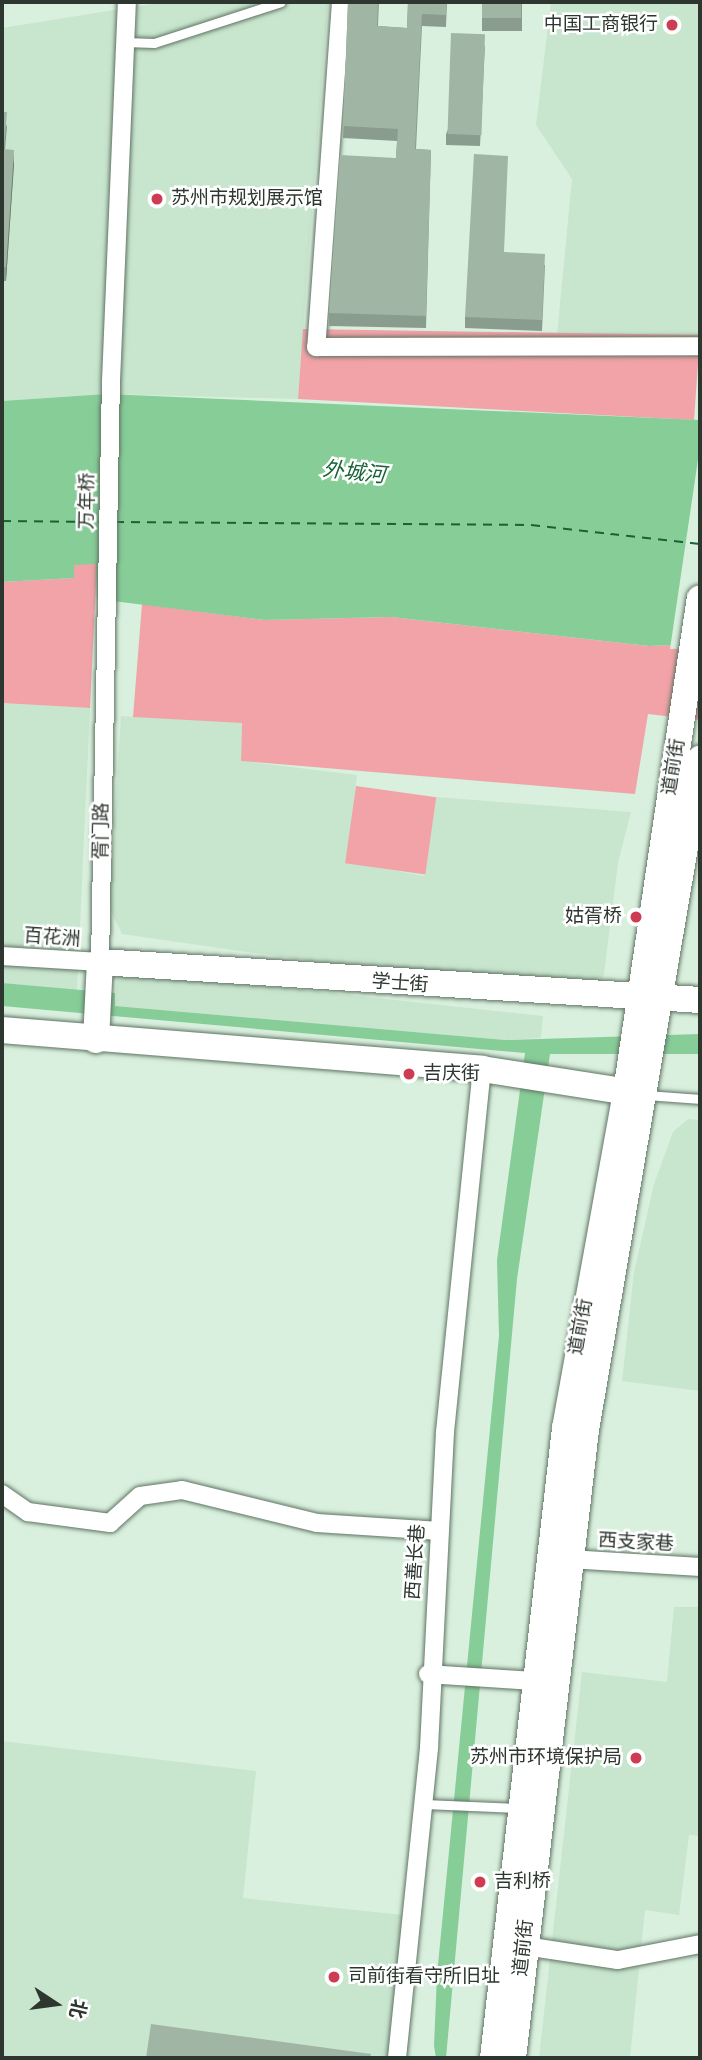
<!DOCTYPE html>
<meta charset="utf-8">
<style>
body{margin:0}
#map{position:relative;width:702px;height:2060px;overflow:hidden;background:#d9f0de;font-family:"Sofia Sans Condensed","Noto Sans SC",sans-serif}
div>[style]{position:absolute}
.built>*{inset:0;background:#c8e5ce}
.green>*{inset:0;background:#f1a3a7;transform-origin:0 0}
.water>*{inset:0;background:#87cd98}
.pier>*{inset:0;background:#d9f0de}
.ferry>*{height:2px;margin-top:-1px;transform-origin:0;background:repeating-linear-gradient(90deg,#166333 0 9px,transparent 0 16px)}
.roads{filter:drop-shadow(0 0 2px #607464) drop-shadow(0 0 2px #607464)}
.lane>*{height:9px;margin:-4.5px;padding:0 4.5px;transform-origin:4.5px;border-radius:4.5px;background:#fff}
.street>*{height:18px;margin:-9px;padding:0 9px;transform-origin:9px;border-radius:9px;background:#fff}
.secondary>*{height:26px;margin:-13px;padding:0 13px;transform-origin:13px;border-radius:13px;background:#fff}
.wall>*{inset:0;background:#8a9c8d;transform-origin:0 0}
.shaded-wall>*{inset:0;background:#707f73}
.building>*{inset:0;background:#a0b5a4;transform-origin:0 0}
.dots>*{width:19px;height:19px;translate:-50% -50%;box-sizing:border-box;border:4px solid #fff;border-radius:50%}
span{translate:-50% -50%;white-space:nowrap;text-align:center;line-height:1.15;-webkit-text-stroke:5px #fff;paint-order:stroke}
.poi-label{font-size:19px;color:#2d362f}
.right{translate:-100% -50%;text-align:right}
.left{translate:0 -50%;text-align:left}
.street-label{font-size:19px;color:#2d362f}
.water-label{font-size:21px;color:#166333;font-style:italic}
.frame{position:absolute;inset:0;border:4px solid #2d362f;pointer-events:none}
.north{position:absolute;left:21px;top:1969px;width:70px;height:70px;-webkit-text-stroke:5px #fff;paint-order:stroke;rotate:103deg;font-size:19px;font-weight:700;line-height:28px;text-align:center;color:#2d362f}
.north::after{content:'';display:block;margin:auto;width:24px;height:32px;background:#2d362f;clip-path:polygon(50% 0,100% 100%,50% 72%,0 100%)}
</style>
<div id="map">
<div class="built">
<i style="clip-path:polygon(164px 2px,328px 2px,298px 399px,107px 394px,2px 401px,2px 28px)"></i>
<i style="clip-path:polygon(551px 2px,700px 2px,700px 335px,557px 335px,572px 179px,536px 125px)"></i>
<i style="clip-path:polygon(2px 703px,90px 708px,77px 991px,2px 983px)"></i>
<i style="clip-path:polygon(121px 716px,242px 723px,241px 761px,357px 775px,347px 862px,425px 876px,436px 797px,631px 812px,618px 863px,602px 989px,360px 968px,122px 934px,109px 907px)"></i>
<i style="clip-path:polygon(118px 970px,543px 1016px,541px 1038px,505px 1040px,115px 1006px)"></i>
<i style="clip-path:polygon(688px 1119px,700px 1120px,700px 1391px,622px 1381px,634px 1272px,654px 1184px,673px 1132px)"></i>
<i style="clip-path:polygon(674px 1607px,700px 1607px,700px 1836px,689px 1835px,679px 1915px,645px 1910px,630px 2058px,539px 2058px,582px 1672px,667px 1682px)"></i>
<i style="clip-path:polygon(2px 1741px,256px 1771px,243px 1898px,403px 1915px,391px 2055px,424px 2058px,2px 2058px)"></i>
</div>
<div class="green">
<i style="clip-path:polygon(303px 329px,700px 335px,694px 420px,298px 399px)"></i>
<i style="clip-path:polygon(74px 564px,97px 564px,90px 708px,2px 703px,2px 582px,73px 578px)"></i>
<i style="clip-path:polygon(142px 604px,264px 620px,391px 617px,649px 646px,700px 644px,700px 720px,648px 714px,635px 794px,241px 761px,242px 723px,133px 717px)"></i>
<i style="left:356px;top:786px;width:81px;height:78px;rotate:8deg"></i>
</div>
<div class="water">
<i style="clip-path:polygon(107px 394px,700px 420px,700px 644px,649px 646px,391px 617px,264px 620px,97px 599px,96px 564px,74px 565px,74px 578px,2px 582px,2px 401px)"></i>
<i style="clip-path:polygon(2px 983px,115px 993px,115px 1006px,505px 1040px,700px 1034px,700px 1054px,550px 1054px,517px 1279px,446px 2058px,436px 2058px,434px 2046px,437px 1975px,499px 1336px,497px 1260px,525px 1053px,2px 1006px)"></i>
</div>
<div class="pier">
<i style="clip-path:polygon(700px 446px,700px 648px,670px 649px)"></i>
</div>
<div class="ferry">
<i style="left:2px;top:521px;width:97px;rotate:0.6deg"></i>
<i style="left:115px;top:522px;width:416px;rotate:0.4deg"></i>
<i style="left:531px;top:525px;width:170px;rotate:6.4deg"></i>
</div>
<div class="roads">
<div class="lane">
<i style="left:125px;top:42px;width:29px;rotate:2deg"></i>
<i style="left:154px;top:43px;width:133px;rotate:-17.9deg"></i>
<i style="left:647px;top:1095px;width:53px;rotate:4.3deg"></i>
<i style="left:423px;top:1804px;width:96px;rotate:2.4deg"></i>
</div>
<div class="street">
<i style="left:341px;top:2px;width:346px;rotate:94.1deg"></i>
<i style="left:316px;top:347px;width:384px;rotate:-0.1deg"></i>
<i style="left:2px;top:956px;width:98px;rotate:3.5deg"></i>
<i style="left:100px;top:962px;width:581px;rotate:-88.92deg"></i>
<i style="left:111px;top:381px;width:379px;rotate:-87.6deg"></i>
<i style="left:2px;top:1494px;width:32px;rotate:35deg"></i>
<i style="left:28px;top:1512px;width:83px;rotate:7.6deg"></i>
<i style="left:110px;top:1523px;width:40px;rotate:-42deg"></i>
<i style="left:140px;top:1496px;width:42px;rotate:-8.1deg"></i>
<i style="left:182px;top:1490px;width:139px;rotate:13.7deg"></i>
<i style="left:317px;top:1523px;width:123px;rotate:3.7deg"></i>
<i style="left:569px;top:1559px;width:131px;rotate:3.5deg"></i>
<i style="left:428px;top:1674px;width:105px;rotate:3.8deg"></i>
<i style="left:525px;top:1946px;width:94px;rotate:8.6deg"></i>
<i style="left:618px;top:1960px;width:84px;rotate:-11deg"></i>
<i style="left:397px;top:2058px;width:312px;rotate:-84.1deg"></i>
<i style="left:429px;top:1748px;width:316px;rotate:-87.1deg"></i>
<i style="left:445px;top:1432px;width:365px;rotate:-84.2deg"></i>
</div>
<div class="secondary">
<i style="left:2px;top:1030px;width:482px;rotate:4.6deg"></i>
<i style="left:482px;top:1069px;width:162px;rotate:8.9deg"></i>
<i style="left:96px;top:1040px;width:78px;rotate:-87.1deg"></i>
<i style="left:100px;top:962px;width:601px;rotate:3.62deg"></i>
<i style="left:493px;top:2058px;width:634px;rotate:-83.48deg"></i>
<i style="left:565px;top:1428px;width:341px;rotate:-79.7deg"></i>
<i style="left:626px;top:1092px;width:499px;rotate:-81.5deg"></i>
<i style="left:513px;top:2058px;width:632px;rotate:-83.37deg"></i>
<i style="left:586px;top:1430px;width:681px;rotate:-80.36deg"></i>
</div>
</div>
<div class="wall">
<i style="clip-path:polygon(348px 2px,379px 2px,378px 26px,407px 28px,408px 2px,447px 2px,446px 27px,422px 26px,416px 149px,431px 150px,426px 328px,329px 326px,329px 313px,396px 158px,397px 141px,343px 138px)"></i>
<i style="left:482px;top:2px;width:40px;height:29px"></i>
<i style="clip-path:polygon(485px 45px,480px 146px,446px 145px,446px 134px)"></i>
<i style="clip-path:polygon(2px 112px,7px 127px,5px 150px,14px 164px,6px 281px,2px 281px)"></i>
<i style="clip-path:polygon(504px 252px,545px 265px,542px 331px,465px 328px,465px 317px)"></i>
</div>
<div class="shaded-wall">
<i style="clip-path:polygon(14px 150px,14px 164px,6px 281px,6px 267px)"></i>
</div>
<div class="building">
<i style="clip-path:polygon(348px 2px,378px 2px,377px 26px,407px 28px,408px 2px,446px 2px,446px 15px,422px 14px,415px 149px,431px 150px,426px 316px,329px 313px,340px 155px,396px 158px,398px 129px,343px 126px)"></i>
<i style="left:482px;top:2px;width:39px;height:16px"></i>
<i style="left:451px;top:33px;width:34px;height:101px;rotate:2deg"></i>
<i style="clip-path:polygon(2px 112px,7px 112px,4px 149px,14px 150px,6px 267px,2px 267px)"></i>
<i style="clip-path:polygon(474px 154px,508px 156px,504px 252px,545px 254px,542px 320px,465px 317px)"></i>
<i style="clip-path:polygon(151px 2024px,371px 2054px,370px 2058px,146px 2058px)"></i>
</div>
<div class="dots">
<i style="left:672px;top:25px;background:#cd3c53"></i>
<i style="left:157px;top:199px;background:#cd3c53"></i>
<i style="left:636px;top:917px;background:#cd3c53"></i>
<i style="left:409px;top:1074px;background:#cd3c53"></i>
<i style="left:636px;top:1758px;background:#cd3c53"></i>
<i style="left:480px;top:1882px;background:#cd3c53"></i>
<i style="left:334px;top:1977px;background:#cd3c53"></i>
</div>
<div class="poi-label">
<span class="right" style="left:658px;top:25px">中国工商银行</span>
<span class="left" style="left:171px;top:199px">苏州市规划展示馆</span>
<span class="right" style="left:622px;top:917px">姑胥桥</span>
<span class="left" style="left:423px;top:1074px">吉庆街</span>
<span class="right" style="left:622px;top:1758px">苏州市环境保护局</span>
<span class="left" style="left:494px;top:1882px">吉利桥</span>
<span class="left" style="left:348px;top:1977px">司前街看守所旧址</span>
</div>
<div class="street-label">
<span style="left:88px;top:501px;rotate:-89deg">万年桥</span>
<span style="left:674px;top:767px;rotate:-81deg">道前街</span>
<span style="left:102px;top:831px;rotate:-89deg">胥门路</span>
<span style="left:52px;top:938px;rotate:4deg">百花洲</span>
<span style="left:400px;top:984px;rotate:4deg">学士街</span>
<span style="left:581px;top:1327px;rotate:-80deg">道前街</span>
<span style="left:636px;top:1543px;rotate:3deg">西支家巷</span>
<span style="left:416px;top:1562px;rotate:-86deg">西善长巷</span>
<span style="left:524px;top:1948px;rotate:-84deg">道前街</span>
</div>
<div class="water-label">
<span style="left:354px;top:473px;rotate:6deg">外城河</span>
</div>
<div class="frame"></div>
<div class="north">北</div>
</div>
